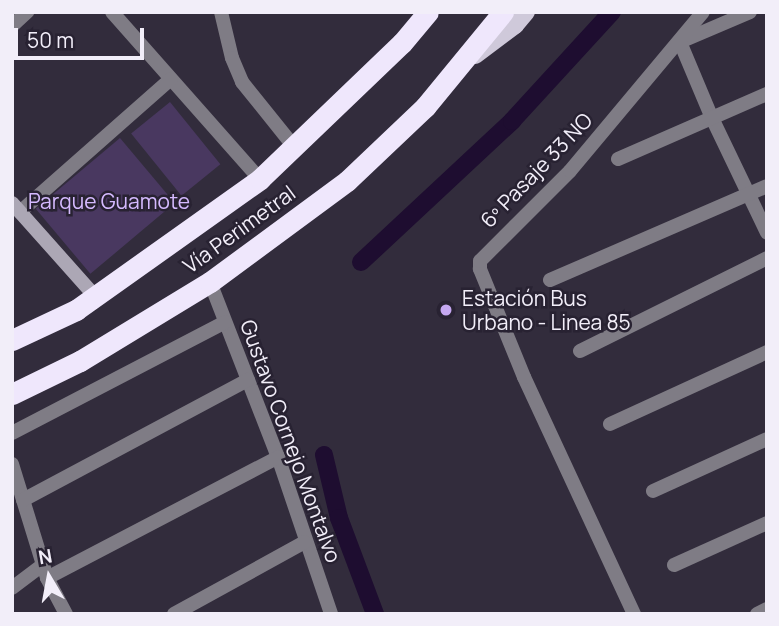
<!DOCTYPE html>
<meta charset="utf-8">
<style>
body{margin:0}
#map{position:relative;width:779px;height:626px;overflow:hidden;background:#322c3c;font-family:Manrope,sans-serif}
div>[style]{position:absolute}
.green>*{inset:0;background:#493860;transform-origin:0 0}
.canal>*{height:18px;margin:-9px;padding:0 9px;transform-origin:9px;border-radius:9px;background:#1e0d30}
.street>*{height:14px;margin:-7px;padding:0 7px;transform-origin:7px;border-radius:7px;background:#7f7c85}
.secondary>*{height:14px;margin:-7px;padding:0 7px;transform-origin:7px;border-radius:7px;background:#aca7b5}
.primary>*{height:18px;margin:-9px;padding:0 9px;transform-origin:9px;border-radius:9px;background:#cfc9da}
.highway>*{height:21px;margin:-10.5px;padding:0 10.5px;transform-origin:10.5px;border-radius:10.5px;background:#efe7fc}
.dots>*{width:19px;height:19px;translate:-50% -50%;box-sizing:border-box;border:4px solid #282232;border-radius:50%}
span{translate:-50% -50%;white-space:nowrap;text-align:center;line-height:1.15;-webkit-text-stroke:5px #282232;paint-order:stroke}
.street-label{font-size:21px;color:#f2eef9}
.park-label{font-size:21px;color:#d5baff}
.poi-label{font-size:21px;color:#f2eef9}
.left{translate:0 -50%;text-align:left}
.frame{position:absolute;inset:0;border:14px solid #f2eef9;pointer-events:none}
.north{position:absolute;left:14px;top:542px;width:70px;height:70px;-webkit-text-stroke:5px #282232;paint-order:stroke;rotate:350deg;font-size:19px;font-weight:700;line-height:28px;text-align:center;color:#f2eef9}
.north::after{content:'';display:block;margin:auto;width:24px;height:32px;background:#f2eef9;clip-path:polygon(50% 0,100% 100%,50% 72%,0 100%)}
.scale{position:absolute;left:14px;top:28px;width:130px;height:32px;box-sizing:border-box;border:4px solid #f2eef9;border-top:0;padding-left:9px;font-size:21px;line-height:24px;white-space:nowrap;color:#f2eef9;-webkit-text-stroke:5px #282232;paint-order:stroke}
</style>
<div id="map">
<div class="green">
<i style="left:170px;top:102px;width:80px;height:50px;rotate:51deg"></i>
<i style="left:120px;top:138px;width:85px;height:110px;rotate:50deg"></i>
</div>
<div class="canal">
<i style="left:361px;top:262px;width:207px;rotate:-43deg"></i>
<i style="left:512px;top:121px;width:148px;rotate:-47.5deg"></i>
<i style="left:324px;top:455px;width:65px;rotate:76.6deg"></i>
<i style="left:339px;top:518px;width:103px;rotate:69.4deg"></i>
</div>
<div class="street">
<i style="left:112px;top:12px;width:223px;rotate:48.5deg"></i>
<i style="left:221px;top:12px;width:47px;rotate:76.6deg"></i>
<i style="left:232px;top:58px;width:26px;rotate:67deg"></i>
<i style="left:242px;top:82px;width:85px;rotate:51.2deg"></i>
<i style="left:750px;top:12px;width:76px;rotate:156.8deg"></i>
<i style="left:680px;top:42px;width:82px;rotate:67.2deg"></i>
<i style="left:712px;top:118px;width:127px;rotate:64.4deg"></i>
<i style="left:12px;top:26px;width:21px;rotate:-43deg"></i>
<i style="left:618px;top:159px;width:163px;rotate:-23.6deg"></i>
<i style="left:20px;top:212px;width:201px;rotate:-41.4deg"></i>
<i style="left:550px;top:280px;width:236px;rotate:-23.4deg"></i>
<i style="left:210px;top:282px;width:188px;rotate:68.8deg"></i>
<i style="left:278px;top:457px;width:166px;rotate:71.3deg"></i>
<i style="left:580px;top:351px;width:209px;rotate:-26.4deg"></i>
<i style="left:610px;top:424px;width:173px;rotate:-24.6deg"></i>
<i style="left:12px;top:433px;width:240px;rotate:-27.5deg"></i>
<i style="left:12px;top:464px;width:119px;rotate:72.9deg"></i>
<i style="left:47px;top:578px;width:41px;rotate:62.2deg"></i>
<i style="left:653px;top:491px;width:125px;rotate:-24.5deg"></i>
<i style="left:23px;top:500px;width:255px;rotate:-28.1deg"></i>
<i style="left:674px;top:565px;width:102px;rotate:-24.3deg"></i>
<i style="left:47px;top:578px;width:261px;rotate:-27.6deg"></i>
<i style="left:12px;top:588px;width:39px;rotate:-37deg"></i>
<i style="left:174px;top:614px;width:149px;rotate:-28.8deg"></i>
<i style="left:634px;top:614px;width:261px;rotate:-114.9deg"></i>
<i style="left:524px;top:377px;width:117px;rotate:-112.2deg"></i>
<i style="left:480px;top:269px;width:8px;rotate:-90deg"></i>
<i style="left:480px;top:261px;width:127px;rotate:-45deg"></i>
<i style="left:570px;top:171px;width:207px;rotate:-50.1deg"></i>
<i style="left:757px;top:614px;width:11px;rotate:-27deg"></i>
</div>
<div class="secondary">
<i style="left:12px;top:203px;width:125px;rotate:48.3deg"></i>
</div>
<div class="primary">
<i style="left:475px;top:55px;width:50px;rotate:-36.9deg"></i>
<i style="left:515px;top:25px;width:17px;rotate:-50deg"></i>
</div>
<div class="highway">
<i style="left:12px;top:340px;width:71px;rotate:-25.1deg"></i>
<i style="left:76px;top:310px;width:226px;rotate:-35.4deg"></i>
<i style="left:260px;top:179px;width:197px;rotate:-43.8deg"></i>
<i style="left:402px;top:43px;width:40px;rotate:-50deg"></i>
<i style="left:12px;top:394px;width:76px;rotate:-25.9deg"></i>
<i style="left:80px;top:361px;width:152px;rotate:-31.3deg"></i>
<i style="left:210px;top:282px;width:170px;rotate:-36.4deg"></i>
<i style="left:347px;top:181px;width:108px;rotate:-43.5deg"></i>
<i style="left:425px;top:107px;width:123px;rotate:-50.6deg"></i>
</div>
<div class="dots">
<i style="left:446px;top:310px;background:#c5a7f1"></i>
</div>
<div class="street-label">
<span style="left:536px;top:170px;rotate:-46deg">6º Pasaje 33 NO</span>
<span style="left:239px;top:229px;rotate:-36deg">Vía Perimetral</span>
<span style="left:291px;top:441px;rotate:70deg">Gustavo Cornejo Montalvo</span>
</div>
<div class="park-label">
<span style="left:109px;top:201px">Parque Guamote</span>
</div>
<div class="poi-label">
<span class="left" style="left:462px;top:310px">Estación Bus<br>Urbano - Linea 85</span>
</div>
<div class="frame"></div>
<div class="north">N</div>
<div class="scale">50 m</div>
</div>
